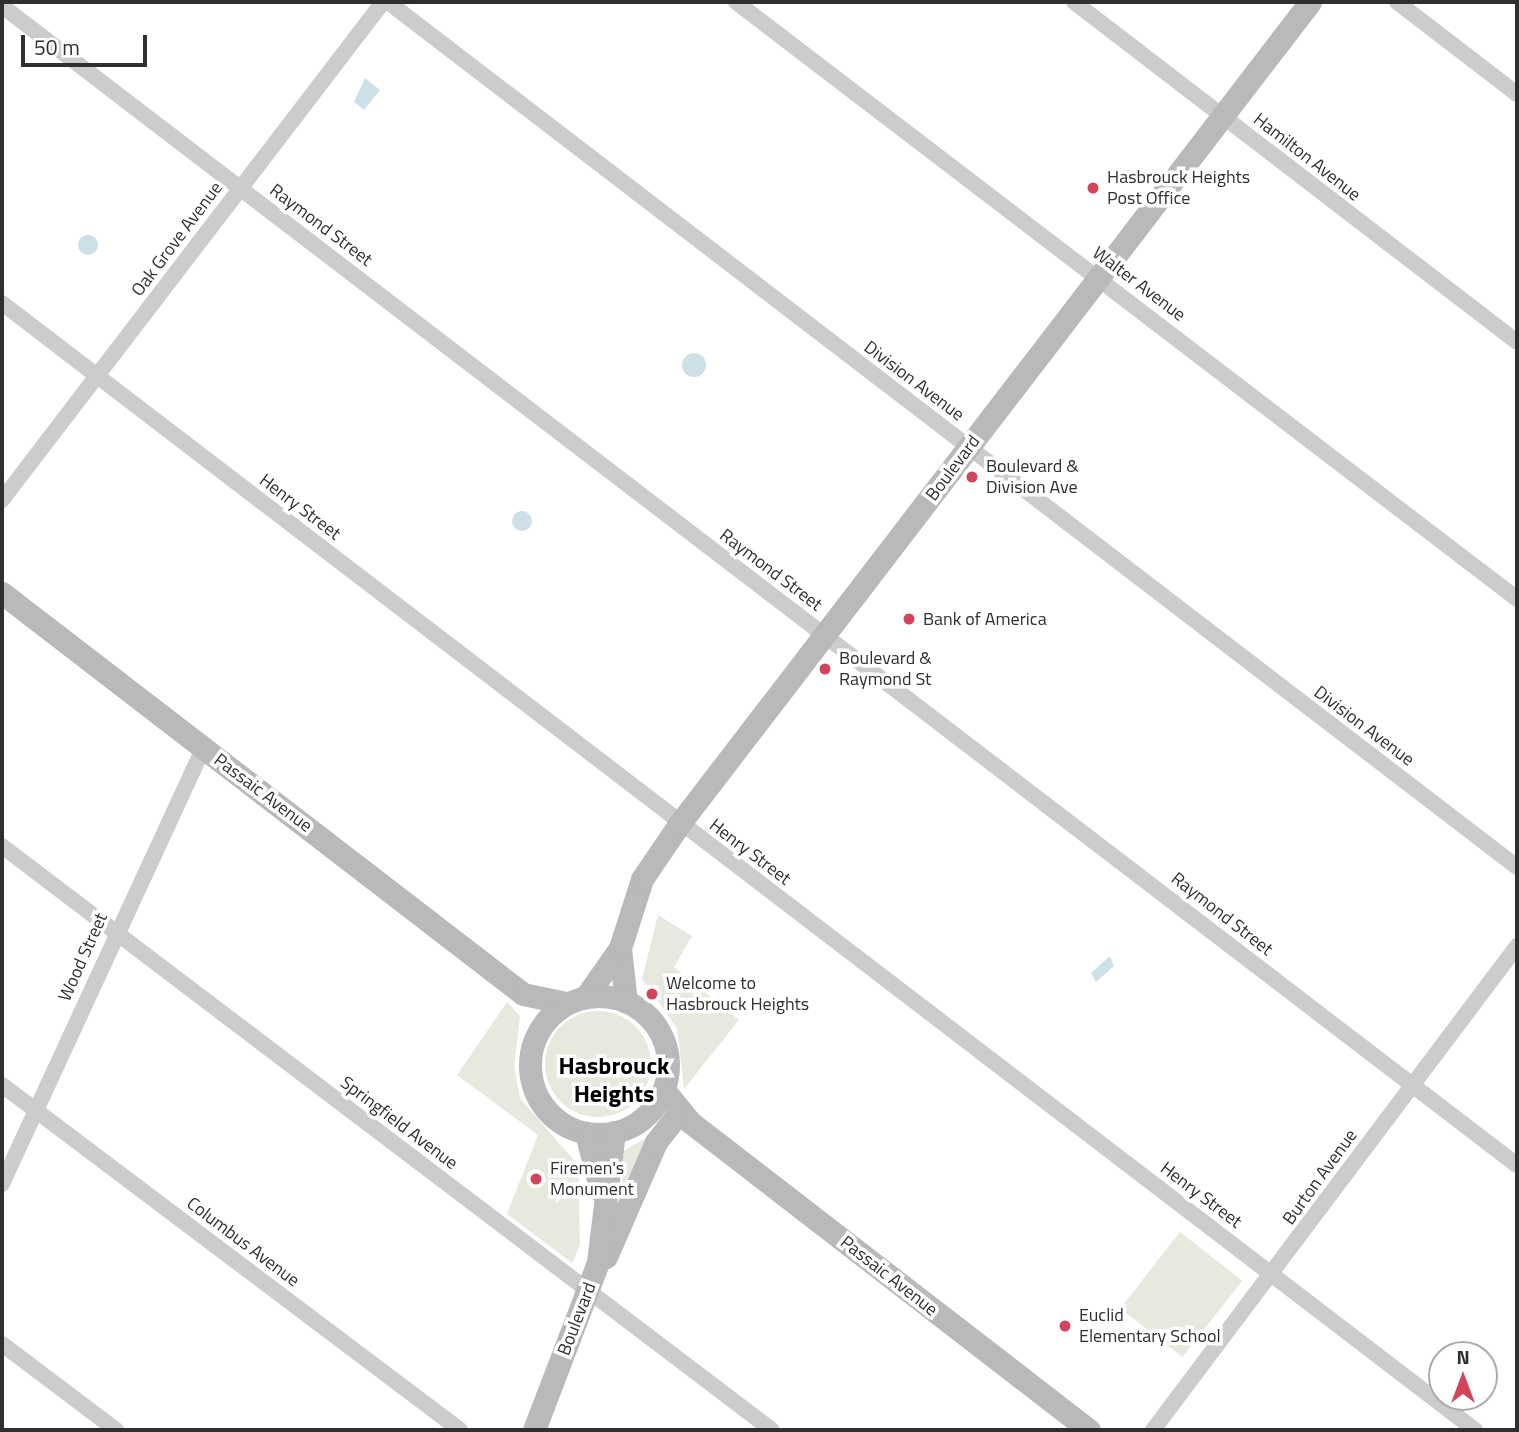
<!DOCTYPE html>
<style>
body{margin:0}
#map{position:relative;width:1519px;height:1432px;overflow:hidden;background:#fff;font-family:"Titillium Web",sans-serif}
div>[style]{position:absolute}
.green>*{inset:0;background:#e6eade;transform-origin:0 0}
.round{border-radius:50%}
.water>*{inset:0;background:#cde0e8}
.street>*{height:16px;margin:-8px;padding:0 8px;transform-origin:8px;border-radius:8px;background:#ccc}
.secondary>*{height:23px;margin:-11.5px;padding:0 11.5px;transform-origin:11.5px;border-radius:11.5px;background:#b9b9b9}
.secondary>.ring{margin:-11.5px;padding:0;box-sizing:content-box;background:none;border:23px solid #b9b9b9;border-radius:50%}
.dots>*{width:19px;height:19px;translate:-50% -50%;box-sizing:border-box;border:4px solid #fff;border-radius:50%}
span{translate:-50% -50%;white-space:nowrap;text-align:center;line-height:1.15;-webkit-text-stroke:7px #fff;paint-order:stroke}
.street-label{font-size:18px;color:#2f2f2f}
.poi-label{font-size:18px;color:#2f2f2f}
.left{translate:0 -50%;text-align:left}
.district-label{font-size:24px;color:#000;font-weight:700}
.frame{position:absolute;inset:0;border:4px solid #2f2f2f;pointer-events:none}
.north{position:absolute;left:1428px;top:1341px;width:70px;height:70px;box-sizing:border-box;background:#fff;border:2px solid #acacac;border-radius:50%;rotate:0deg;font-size:19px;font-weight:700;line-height:28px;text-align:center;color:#2f2f2f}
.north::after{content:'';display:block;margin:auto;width:24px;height:32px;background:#d2445b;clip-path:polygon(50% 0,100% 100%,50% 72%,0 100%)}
.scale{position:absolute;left:21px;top:35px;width:126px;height:32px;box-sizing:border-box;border:4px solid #2f2f2f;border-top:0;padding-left:9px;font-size:21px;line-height:24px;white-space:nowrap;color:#2f2f2f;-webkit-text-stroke:5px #fff;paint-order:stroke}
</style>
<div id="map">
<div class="green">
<i style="clip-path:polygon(658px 915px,692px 936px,674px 967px,739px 1020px,684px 1089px,677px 1028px,642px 979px)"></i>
<i style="clip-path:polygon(507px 1002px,520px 1016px,514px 1067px,520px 1098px,578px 1165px,580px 1245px,572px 1263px,507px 1214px,538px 1135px,457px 1075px)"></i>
<i class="round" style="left:545px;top:1011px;width:106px;height:106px"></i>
<i style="clip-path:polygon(648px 1137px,622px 1207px,623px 1151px)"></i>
<i style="left:1180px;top:1232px;width:79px;height:97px;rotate:38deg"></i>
</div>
<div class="water">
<i style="clip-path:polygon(365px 78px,380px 90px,364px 110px,354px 102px)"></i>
<i class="round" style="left:78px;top:235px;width:20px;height:20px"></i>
<i class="round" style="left:682px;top:353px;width:24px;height:24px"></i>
<i class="round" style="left:512px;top:511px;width:20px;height:20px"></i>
<i style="clip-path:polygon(1110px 956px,1114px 966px,1096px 982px,1091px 973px)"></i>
</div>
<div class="street">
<i style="left:388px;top:2px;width:1422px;rotate:37.46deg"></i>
<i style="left:736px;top:2px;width:983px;rotate:37.39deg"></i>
<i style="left:1074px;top:2px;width:558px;rotate:37.51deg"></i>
<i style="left:1397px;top:2px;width:151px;rotate:37.5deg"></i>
<i style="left:2px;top:6px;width:1907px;rotate:37.42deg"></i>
<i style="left:2px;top:303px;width:1855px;rotate:37.42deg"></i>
<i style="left:2px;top:500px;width:627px;rotate:-52.58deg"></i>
<i style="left:2px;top:846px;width:966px;rotate:37.18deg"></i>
<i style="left:2px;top:1085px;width:573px;rotate:36.99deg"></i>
<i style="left:2px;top:1184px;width:480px;rotate:-65.2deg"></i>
<i style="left:2px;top:1344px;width:143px;rotate:37deg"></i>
<i style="left:1153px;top:1430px;width:606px;rotate:-53.05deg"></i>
</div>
<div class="secondary">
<i style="left:2px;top:593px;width:657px;rotate:37.58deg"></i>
<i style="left:523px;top:994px;width:44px;rotate:11.8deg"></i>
<i style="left:620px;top:948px;width:54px;rotate:83.7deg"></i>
<i style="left:587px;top:995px;width:57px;rotate:-54.9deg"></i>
<i style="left:620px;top:948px;width:72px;rotate:-72.3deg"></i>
<i style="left:642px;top:879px;width:68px;rotate:-55.8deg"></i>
<i style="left:680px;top:823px;width:1035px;rotate:-52.5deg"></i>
<i class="ring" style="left:530px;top:996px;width:115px;height:115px"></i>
<i style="left:664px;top:1090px;width:41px;rotate:50.9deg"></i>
<i style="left:690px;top:1122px;width:504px;rotate:37.67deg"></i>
<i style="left:586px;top:1133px;width:60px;rotate:75.5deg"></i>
<i style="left:606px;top:1257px;width:125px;rotate:-66.5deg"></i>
<i style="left:656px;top:1142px;width:31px;rotate:-52deg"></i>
<i style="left:534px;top:1430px;width:180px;rotate:-69.1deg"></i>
<i style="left:598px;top:1262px;width:131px;rotate:-83deg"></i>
</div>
<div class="dots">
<i style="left:1093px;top:188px;background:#d2445b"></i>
<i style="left:972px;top:477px;background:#d2445b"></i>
<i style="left:909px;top:619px;background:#d2445b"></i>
<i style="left:825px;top:669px;background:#d2445b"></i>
<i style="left:652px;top:994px;background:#d2445b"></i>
<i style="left:536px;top:1179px;background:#d2445b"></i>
<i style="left:1065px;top:1326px;background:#d2445b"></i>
</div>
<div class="street-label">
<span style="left:1307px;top:157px;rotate:38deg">Hamilton Avenue</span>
<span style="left:321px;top:225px;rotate:37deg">Raymond Street</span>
<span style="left:177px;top:239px;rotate:-53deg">Oak Grove Avenue</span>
<span style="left:1139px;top:284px;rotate:37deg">Walter Avenue</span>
<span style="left:914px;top:381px;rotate:37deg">Division Avenue</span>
<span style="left:953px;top:468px;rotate:-53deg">Boulevard</span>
<span style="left:300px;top:507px;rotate:37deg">Henry Street</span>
<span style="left:771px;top:570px;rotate:37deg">Raymond Street</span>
<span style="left:1364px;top:726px;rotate:37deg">Division Avenue</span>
<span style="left:263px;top:793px;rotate:37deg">Passaic Avenue</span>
<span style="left:750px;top:852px;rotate:37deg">Henry Street</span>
<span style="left:1222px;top:914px;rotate:38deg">Raymond Street</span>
<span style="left:83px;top:957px;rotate:-66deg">Wood Street</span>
<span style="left:399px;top:1123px;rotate:37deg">Springfield Avenue</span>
<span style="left:1320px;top:1177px;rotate:-54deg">Burton Avenue</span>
<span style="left:1201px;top:1195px;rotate:37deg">Henry Street</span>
<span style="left:243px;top:1242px;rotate:37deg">Columbus Avenue</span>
<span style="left:889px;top:1276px;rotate:38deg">Passaic Avenue</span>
<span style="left:577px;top:1319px;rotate:-69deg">Boulevard</span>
</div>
<div class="poi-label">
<span class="left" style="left:1107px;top:188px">Hasbrouck Heights<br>Post Office</span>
<span class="left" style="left:986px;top:477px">Boulevard &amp;<br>Division Ave</span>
<span class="left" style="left:923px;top:619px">Bank of America</span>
<span class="left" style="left:839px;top:669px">Boulevard &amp;<br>Raymond St</span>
<span class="left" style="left:666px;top:994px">Welcome to<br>Hasbrouck Heights</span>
<span class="left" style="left:550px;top:1179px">Firemen's<br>Monument</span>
<span class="left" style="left:1079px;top:1326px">Euclid<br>Elementary School</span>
</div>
<div class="district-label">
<span style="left:614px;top:1080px">Hasbrouck<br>Heights</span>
</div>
<div class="frame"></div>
<div class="north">N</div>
<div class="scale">50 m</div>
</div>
